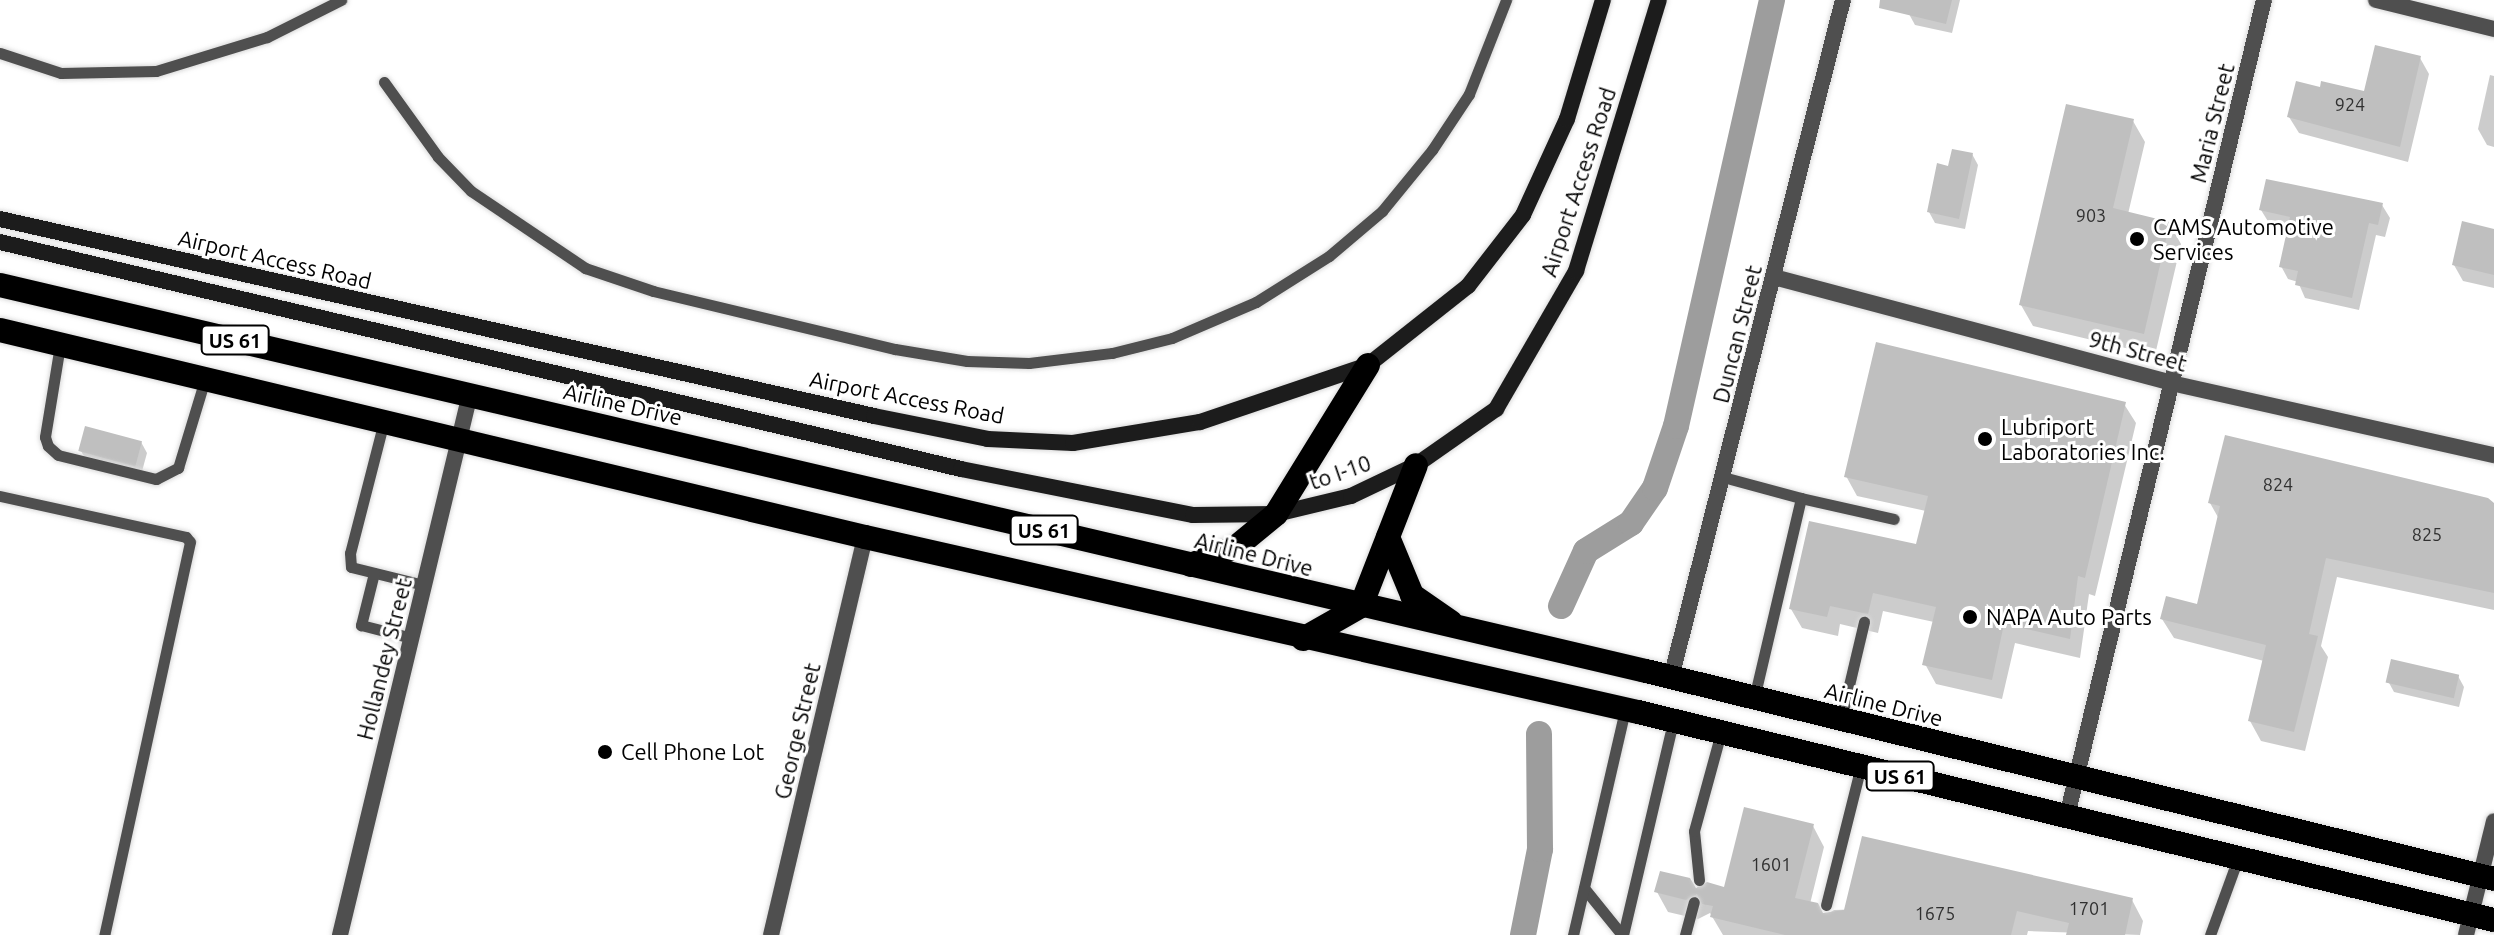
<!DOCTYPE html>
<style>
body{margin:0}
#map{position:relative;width:2494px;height:935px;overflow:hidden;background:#fff;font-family:Ubuntu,sans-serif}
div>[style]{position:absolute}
.shadow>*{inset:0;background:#0003}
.canal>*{height:26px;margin:-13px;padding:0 13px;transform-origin:13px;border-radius:13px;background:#9d9d9d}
.building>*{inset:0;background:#bfbfbf;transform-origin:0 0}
.roads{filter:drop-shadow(0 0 2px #dbdbdb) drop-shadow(0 0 2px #dbdbdb)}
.lane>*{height:11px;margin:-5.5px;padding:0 5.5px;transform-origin:5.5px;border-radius:5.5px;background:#4f4f4f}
.street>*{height:16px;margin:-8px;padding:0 8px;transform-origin:8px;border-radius:8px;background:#4f4f4f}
.secondary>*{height:16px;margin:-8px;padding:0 8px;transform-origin:8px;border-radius:8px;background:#1c1c1c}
.highway>*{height:24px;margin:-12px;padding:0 12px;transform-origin:12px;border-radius:12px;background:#000}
.dots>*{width:22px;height:22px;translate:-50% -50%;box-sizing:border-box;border:4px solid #fff;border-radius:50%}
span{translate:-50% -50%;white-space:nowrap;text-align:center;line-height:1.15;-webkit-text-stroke:6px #fff;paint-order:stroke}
.number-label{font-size:18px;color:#303030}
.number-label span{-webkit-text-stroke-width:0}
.shield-label span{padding:2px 6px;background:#fff;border:2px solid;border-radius:6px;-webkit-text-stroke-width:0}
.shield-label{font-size:20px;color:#000;font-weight:700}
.street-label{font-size:22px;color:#000}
.poi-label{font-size:22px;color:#000}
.left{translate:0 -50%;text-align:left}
</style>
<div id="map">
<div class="shadow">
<i style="clip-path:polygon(1912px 0,1960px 0,1952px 33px,1915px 25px,1909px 14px)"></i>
<i style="clip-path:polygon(2420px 58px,2429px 74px,2408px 162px,2299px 133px,2289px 117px,2366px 93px)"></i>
<i style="clip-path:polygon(2490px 75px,2494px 76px,2494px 147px,2487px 145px,2478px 129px)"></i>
<i style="clip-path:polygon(2133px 121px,2145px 142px,2128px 214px,2169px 223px,2181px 244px,2155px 355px,2033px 326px,2021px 305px)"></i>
<i style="clip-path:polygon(1972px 154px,1978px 165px,1965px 229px,1935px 223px,1929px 212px,1949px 168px)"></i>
<i style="clip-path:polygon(2382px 205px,2390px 218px,2385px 237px,2376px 235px,2359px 310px,2305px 298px,2298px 282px,2288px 279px,2281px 266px,2290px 227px,2269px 223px,2261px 210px)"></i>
<i style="clip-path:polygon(2494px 231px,2494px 288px,2463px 281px,2454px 265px)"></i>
<i style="clip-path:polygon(2124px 404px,2136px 423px,2095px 596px,2089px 594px,2080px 658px,2015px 643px,2002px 699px,1936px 684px,1925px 664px,1934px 622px,1883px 611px,1878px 633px,1840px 624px,1838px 636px,1802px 628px,1791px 609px,1918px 547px,1926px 511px,1857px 496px,1846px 476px)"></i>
<i style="clip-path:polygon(141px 442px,147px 453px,141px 475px,87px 462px,81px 451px)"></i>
<i style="clip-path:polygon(2210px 503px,2494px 505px,2494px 610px,2337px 577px,2321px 646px,2328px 657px,2305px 751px,2261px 741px,2250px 721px,2264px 661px,2174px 638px,2162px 619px,2199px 606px,2219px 519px)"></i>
<i style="clip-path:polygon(2458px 676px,2464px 687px,2459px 707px,2394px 692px,2388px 681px)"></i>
<i style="clip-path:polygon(1813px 826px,1824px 847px,1810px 904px,1824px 916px,1834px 910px,2132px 900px,2143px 921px,2140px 935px,2028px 931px,2027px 935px,1723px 935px,1710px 913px,1698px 919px,1668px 912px,1657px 892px,1726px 889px)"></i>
</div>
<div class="canal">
<i style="left:1561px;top:606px;width:60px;rotate:-65.6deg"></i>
<i style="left:1586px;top:551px;width:53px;rotate:-31.9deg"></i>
<i style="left:1631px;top:523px;width:42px;rotate:-55.6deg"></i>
<i style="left:1655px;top:488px;width:65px;rotate:-71.3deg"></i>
<i style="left:1676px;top:426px;width:437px;rotate:-77.3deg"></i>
<i style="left:1523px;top:935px;width:88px;rotate:-78.8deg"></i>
<i style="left:1540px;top:849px;width:115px;rotate:-90.5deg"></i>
</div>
<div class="building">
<i style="clip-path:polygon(1880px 0,1952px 0,1946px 24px,1879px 8px)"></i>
<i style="clip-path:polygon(2375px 45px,2421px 56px,2400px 147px,2287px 117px,2296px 81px,2320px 87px,2321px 81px,2364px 91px)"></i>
<i style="clip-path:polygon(2066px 104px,2134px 119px,2113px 208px,2170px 222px,2144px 334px,2019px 305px)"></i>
<i style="clip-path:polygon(1952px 149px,1973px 153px,1959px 219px,1927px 212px,1937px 163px,1948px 166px)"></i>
<i style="clip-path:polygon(2266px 179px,2383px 203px,2378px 225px,2369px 223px,2352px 298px,2295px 285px,2298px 271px,2279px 267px,2290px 217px,2259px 210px)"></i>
<i style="clip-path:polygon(2462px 221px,2494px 229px,2494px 275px,2452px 265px)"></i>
<i style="clip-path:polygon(1876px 342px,2126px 402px,2085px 578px,2078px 576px,2070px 639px,2004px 624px,1992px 680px,1922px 665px,1936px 607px,1873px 593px,1868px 614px,1830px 606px,1827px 617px,1789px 609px,1809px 521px,1916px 544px,1928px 496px,1844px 477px)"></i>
<i style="left:85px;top:426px;width:59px;height:26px;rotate:15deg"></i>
<i style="clip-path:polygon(2225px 435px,2488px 498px,2494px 503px,2494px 593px,2326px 558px,2309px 634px,2318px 636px,2294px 732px,2248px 721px,2266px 645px,2160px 619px,2166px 596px,2197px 604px,2220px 506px,2208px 503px)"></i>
<i style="left:2391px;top:659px;width:70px;height:24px;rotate:13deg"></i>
<i style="clip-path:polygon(1744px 807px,1814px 824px,1795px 898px,1818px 903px,1823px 913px,1844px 910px,1862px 836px,2133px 898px,2125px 935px,2066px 935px,2069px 923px,2017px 911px,2011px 935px,1785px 935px,1710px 917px,1713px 906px,1702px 904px,1697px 894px,1686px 900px,1654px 892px,1660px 871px,1690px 878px,1696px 888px,1707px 882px,1724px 887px)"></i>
</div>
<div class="roads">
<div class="lane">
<i style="left:0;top:53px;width:64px;rotate:18.2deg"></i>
<i style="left:61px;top:73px;width:95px;rotate:-1.2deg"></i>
<i style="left:156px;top:71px;width:116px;rotate:-17deg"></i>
<i style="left:267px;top:37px;width:83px;rotate:-26.6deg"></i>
<i style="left:384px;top:82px;width:92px;rotate:54.2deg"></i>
<i style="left:438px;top:157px;width:47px;rotate:45.9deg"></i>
<i style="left:471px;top:191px;width:138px;rotate:34deg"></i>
<i style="left:585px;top:268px;width:72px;rotate:18.7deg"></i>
<i style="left:653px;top:291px;width:249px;rotate:13.5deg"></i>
<i style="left:895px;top:349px;width:73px;rotate:9.5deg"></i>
<i style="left:967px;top:361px;width:62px;rotate:1.8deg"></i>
<i style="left:1029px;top:363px;width:84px;rotate:-6.9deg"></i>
<i style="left:1112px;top:353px;width:62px;rotate:-14deg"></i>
<i style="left:1172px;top:338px;width:91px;rotate:-23.2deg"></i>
<i style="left:1256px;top:302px;width:86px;rotate:-32.2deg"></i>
<i style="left:1329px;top:256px;width:70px;rotate:-40.3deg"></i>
<i style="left:1382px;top:211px;width:79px;rotate:-50.7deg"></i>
<i style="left:1432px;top:150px;width:67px;rotate:-56.5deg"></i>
<i style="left:1469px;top:94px;width:101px;rotate:-68.5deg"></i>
<i style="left:60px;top:345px;width:93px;rotate:99.3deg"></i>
<i style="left:45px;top:437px;width:9px;rotate:72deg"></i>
<i style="left:48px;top:446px;width:13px;rotate:42deg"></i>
<i style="left:58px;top:455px;width:101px;rotate:13.8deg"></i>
<i style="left:156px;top:479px;width:25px;rotate:-27deg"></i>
<i style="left:178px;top:468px;width:93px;rotate:-73.1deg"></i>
<i style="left:384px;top:421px;width:136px;rotate:104.4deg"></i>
<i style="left:350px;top:553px;width:14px;rotate:86deg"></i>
<i style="left:351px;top:567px;width:75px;rotate:13.9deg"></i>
<i style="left:1723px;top:477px;width:81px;rotate:15.1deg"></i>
<i style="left:1801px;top:498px;width:205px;rotate:103.2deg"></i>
<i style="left:0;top:496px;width:190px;rotate:12.4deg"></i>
<i style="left:186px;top:537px;width:6px;rotate:51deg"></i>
<i style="left:190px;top:542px;width:402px;rotate:102.3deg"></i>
<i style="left:1801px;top:498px;width:95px;rotate:12.7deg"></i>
<i style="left:374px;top:573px;width:54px;rotate:104deg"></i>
<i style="left:361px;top:625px;width:53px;rotate:14.3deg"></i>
<i style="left:1841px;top:719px;width:100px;rotate:-76.7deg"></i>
<i style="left:1699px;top:880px;width:49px;rotate:-95.8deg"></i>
<i style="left:1694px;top:831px;width:103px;rotate:-74.7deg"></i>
<i style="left:1584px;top:888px;width:60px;rotate:51deg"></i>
<i style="left:1826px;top:905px;width:143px;rotate:-75.9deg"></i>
<i style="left:1573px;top:935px;width:232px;rotate:-77deg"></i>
<i style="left:1623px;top:935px;width:220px;rotate:-76.8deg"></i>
<i style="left:1685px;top:935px;width:34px;rotate:-75deg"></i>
<i style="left:2210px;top:935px;width:82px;rotate:-70deg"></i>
</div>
<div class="street">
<i style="left:2376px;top:0;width:122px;rotate:13.8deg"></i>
<i style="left:1774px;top:277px;width:411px;rotate:14.9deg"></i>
<i style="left:2171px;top:383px;width:331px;rotate:12.6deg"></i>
<i style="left:1671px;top:678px;width:699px;rotate:-75.77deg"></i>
<i style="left:2067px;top:816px;width:839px;rotate:-76.43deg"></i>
<i style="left:340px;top:935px;width:556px;rotate:-76.49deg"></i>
<i style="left:771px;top:935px;width:409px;rotate:-76.7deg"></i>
<i style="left:2466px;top:935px;width:117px;rotate:-76.2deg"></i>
</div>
<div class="secondary">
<i style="left:0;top:219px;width:896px;rotate:12.7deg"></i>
<i style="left:874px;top:416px;width:116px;rotate:11.4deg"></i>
<i style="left:988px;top:439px;width:85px;rotate:2.7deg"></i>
<i style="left:1073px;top:443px;width:129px;rotate:-9.4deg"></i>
<i style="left:1200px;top:422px;width:177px;rotate:-18.7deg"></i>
<i style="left:1368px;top:365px;width:127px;rotate:-38.3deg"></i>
<i style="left:1468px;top:286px;width:90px;rotate:-52.2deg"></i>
<i style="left:1523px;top:215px;width:106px;rotate:-65.4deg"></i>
<i style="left:1567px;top:119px;width:124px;rotate:-73.2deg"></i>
<i style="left:0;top:242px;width:987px;rotate:13.29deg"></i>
<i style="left:961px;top:469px;width:237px;rotate:11.2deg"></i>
<i style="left:1193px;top:515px;width:83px;rotate:-0.7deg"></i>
<i style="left:1276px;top:514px;width:77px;rotate:-13.5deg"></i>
<i style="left:1351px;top:496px;width:72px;rotate:-25.5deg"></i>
<i style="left:1416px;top:465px;width:98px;rotate:-35deg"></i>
<i style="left:1496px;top:409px;width:160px;rotate:-59.9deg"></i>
<i style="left:1576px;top:271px;width:283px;rotate:-73deg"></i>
</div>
<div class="highway">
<i style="left:0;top:285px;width:1691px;rotate:13.2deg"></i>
<i style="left:1646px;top:671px;width:873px;rotate:13.78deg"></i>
<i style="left:0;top:330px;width:889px;rotate:13.46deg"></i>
<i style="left:865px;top:537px;width:793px;rotate:12.76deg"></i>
<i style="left:1638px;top:712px;width:881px;rotate:13.66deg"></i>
<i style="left:1388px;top:537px;width:63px;rotate:67.5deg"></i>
<i style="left:1412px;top:595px;width:47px;rotate:34.7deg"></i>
<i style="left:1191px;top:565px;width:48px;rotate:-21.8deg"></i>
<i style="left:1236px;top:547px;width:52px;rotate:-39.5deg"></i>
<i style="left:1276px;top:514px;width:175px;rotate:-58.3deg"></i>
<i style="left:1303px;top:639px;width:67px;rotate:-29.6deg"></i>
<i style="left:1361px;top:606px;width:151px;rotate:-68.7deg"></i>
</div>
</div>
<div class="dots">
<i style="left:2137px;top:239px;background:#000"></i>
<i style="left:1985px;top:439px;background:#000"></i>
<i style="left:1970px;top:617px;background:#000"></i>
<i style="left:605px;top:752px;background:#000"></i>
</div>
<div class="number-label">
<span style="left:2350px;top:104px">924</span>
<span style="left:2091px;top:215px">903</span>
<span style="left:2278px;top:484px">824</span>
<span style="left:2427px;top:534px">825</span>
<span style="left:1771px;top:864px">1601</span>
<span style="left:2089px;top:908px">1701</span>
<span style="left:1935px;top:913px">1675</span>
</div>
<div class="shield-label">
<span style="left:235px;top:340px">US 61</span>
<span style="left:1044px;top:530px">US 61</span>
<span style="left:1900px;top:776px">US 61</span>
</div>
<div class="street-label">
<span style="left:2212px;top:123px;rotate:-76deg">Maria Street</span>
<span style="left:1578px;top:182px;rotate:-72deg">Airport Access Road</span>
<span style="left:275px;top:259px;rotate:13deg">Airport Access Road</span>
<span style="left:1737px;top:334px;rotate:-76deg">Duncan Street</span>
<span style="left:2138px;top:351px;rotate:15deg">9th Street</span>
<span style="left:907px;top:397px;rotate:11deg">Airport Access Road</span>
<span style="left:623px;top:404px;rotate:13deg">Airline Drive</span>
<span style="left:1340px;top:472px;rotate:-19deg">to I-10</span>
<span style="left:1254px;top:554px;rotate:14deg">Airline Drive</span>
<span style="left:384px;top:659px;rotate:-76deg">Hollandey Street</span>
<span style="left:1884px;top:704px;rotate:14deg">Airline Drive</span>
<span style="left:797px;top:731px;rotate:-77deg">George Street</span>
</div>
<div class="poi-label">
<span class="left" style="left:2153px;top:239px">CAMS Automotive<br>Services</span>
<span class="left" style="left:2001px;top:439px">Lubriport<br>Laboratories Inc.</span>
<span class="left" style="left:1986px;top:617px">NAPA Auto Parts</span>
<span class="left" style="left:621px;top:752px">Cell Phone Lot</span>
</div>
</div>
